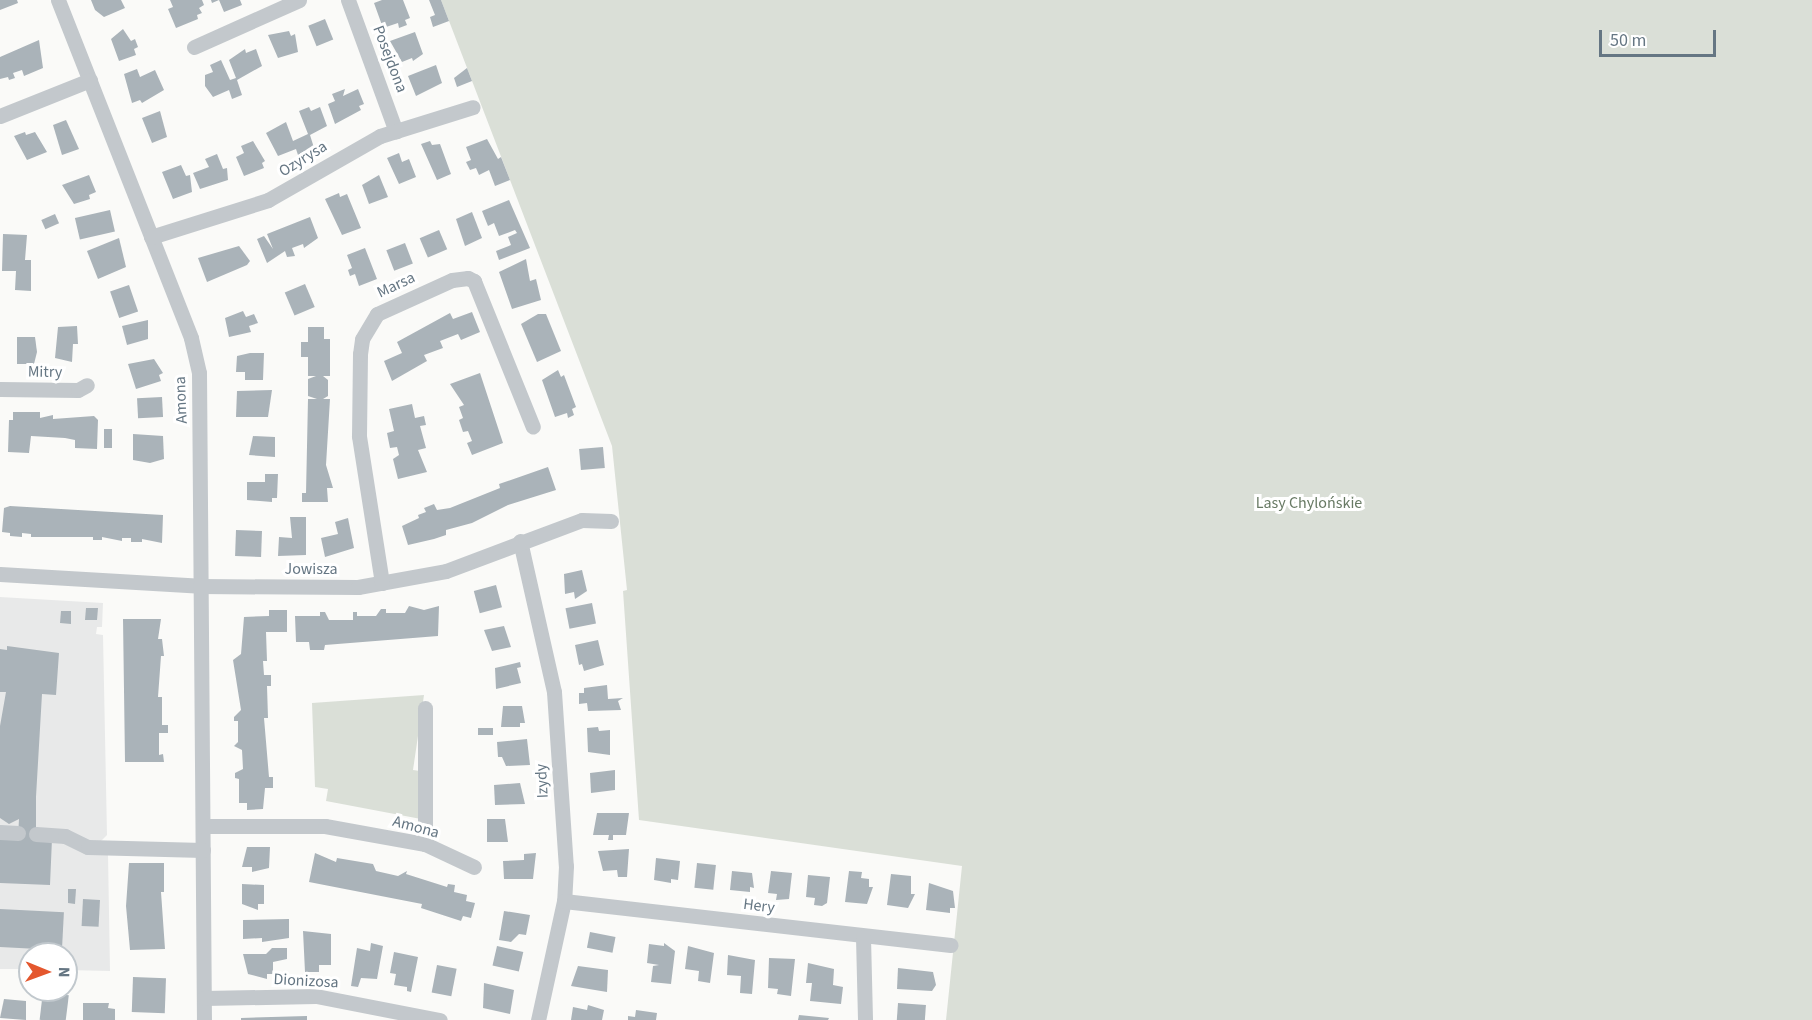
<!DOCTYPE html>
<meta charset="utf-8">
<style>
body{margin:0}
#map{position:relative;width:1812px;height:1020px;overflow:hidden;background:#fafaf8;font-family:"Source Sans 3",sans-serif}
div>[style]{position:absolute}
.built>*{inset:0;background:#e8e9e9}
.green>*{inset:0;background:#dadfd7}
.building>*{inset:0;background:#aab3b9;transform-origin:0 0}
.minor>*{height:15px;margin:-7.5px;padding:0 7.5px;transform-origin:7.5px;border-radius:7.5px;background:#c3c8cc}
span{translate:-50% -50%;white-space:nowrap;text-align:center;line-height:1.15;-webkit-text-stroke:6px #fff;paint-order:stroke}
.street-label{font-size:16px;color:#657683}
.park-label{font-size:16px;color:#687a64}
.north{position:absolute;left:18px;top:942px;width:60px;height:60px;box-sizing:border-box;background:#fff;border:2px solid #c1c8cd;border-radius:50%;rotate:91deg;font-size:16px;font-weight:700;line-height:24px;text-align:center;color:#657683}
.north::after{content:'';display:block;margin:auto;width:21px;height:27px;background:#e4572e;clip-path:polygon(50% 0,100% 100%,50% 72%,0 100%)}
.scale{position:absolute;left:1599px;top:30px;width:117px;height:27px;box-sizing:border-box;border:3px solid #657683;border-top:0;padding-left:8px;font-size:18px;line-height:21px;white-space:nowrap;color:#657683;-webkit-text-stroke:4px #fff;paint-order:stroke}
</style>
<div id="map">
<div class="built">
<i style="clip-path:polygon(0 597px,103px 603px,102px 627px,97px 627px,96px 634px,103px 635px,107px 835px,101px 841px,108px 854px,110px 971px,66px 970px,66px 954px,30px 954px,30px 969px,0 969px)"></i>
</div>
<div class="green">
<i style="clip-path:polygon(441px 0,1812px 0,1812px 1020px,946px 1020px,962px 866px,639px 820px,623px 591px,627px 590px,612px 446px)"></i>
<i style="clip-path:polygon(424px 695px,413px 770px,420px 771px,421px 819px,326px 801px,328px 789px,315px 787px,312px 703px)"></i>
</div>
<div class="building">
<i style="clip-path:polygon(0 0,17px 0,18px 3px,0 10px)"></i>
<i style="clip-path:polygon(91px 0,121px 0,125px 8px,104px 17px,95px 10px)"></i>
<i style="clip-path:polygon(170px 0,202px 0,204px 5px,199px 8px,202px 13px,197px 15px,198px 19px,176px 28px,168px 9px,173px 7px)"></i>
<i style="clip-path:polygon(211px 0,240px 0,242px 5px,224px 12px,219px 0,212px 3px)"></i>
<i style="clip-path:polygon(382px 0,403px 0,410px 18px,405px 20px,407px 25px,399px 28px,398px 23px,383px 28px,374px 3px)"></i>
<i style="clip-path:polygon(429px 0,441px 0,449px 21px,433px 27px,430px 17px,435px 15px)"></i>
<i style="left:325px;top:19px;width:22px;height:18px;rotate:68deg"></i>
<i style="clip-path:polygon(123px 29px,131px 41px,135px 39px,138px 47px,134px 49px,136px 55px,119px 61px,111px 39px)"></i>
<i style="clip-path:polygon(289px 31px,291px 36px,295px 34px,298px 52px,278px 58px,268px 35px)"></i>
<i style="clip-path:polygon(415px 32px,423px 54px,413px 61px,412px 58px,402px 62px,390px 41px)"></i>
<i style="clip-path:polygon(39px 40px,43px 68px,24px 76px,22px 70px,13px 73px,15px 78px,9px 80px,8px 77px,0 79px,0 57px)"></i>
<i style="clip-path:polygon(245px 49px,246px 53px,256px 49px,262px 66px,237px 80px,242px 95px,232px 99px,229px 90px,213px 97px,205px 86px,205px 75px,213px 72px,210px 65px,221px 60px,230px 80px,236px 78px,229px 60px)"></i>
<i style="clip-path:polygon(436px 65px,442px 83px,416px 96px,408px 76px)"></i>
<i style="clip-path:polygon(467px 68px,472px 81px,457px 87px,454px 78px)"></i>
<i style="clip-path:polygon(137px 69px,140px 77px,155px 70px,164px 90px,142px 103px,140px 100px,132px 103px,124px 74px)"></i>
<i style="clip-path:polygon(345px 89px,343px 96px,358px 89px,364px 104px,359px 106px,361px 110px,335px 124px,328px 104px,335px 101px,332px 94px)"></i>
<i style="clip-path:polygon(309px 107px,311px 111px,320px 107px,327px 126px,310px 135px,315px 151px,299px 158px,296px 149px,278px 156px,266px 133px,286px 122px,293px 141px,308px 134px,299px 111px)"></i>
<i style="clip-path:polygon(160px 111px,167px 137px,152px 143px,142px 118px)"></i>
<i style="clip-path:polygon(66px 120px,79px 149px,62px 155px,53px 125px)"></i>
<i style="clip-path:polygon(25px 132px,26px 135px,35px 132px,47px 152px,27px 160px,14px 136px)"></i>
<i style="clip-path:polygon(487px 139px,498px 159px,501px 157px,510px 180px,495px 186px,489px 170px,479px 175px,476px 168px,470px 170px,466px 162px,471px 160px,466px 147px)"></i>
<i style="clip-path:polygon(253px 141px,265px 161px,262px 163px,264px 168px,244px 176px,236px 157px,244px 153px,241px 146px)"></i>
<i style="clip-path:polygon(430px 141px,432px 145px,440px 144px,451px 174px,437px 180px,421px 144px)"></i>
<i style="clip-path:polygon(399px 153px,402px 162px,409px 159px,416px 177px,399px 184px,387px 158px)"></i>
<i style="clip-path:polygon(217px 154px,223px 169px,227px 168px,228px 180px,200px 189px,193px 173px,209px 167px,205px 159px)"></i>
<i style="clip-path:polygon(181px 165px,186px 176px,190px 175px,192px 192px,173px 199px,162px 172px)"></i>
<i style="clip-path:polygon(89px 175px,96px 192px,89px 195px,90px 199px,74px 204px,62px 185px)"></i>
<i style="clip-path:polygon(379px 175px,388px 197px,369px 204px,362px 185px)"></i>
<i style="clip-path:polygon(339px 193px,340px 197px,347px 194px,361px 228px,342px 235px,325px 199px)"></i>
<i style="clip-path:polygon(509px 200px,530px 248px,499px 260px,496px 251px,511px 245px,508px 237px,517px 233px,515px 230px,499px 236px,494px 223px,488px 226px,482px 211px)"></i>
<i style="left:110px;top:210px;width:22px;height:36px;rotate:77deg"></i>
<i style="clip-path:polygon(472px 212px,482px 238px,465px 246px,456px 219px)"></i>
<i style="left:55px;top:214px;width:10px;height:15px;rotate:66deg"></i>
<i style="clip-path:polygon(310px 217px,318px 238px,304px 248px,303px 244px,292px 248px,295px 256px,287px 257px,285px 251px,267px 263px,257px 239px,264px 236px,273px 249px,267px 234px)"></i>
<i style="left:439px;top:230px;width:21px;height:21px;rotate:67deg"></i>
<i style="clip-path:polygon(3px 234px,27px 235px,25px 260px,31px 260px,31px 291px,15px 290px,16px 271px,2px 271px)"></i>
<i style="clip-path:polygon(119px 238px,126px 267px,98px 279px,87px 251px)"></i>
<i style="left:405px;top:243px;width:22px;height:20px;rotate:69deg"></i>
<i style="clip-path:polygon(239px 246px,250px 261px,247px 265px,207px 282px,198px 258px)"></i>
<i style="clip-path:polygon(365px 248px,377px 279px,359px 286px,355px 274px,350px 276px,348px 270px,352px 268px,347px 255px)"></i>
<i style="clip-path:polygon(526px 259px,530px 281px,536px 279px,541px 300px,512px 309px,499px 272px)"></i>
<i style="left:305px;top:284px;width:25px;height:22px;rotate:67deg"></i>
<i style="left:129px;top:285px;width:28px;height:20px;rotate:71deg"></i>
<i style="clip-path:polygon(243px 311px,246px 317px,254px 314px,258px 323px,249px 326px,251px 332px,229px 337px,225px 318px)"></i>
<i style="clip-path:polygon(472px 312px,480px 332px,461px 340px,458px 334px,440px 341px,443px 348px,424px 355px,427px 361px,392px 381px,384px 361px,402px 353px,397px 342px,450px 313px,453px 319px)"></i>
<i style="clip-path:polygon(538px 314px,546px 314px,561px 351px,537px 362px,521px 324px)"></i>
<i style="clip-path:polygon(148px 320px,148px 339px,127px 345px,122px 326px)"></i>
<i style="clip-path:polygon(77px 326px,78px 344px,73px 344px,72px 362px,55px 358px,58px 327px)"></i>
<i style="clip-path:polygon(308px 327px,324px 327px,324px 339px,330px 339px,330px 376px,323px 376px,328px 380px,328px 396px,323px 399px,330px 399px,326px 465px,333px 488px,327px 488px,328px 502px,302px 502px,302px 493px,306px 493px,308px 399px,317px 399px,308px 396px,308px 379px,316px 376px,308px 376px,308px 357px,301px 357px,301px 342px,308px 342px)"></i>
<i style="clip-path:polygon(17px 337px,35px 337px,37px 352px,34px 364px,17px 364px)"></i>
<i style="clip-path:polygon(250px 353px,264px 353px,263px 380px,245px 380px,245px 372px,236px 372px,237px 356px)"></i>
<i style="clip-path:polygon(154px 359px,163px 373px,159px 375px,161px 381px,136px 389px,128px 364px)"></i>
<i style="clip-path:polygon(558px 370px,561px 377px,564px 375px,576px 407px,572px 409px,574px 415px,568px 418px,567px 413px,555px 417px,542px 380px)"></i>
<i style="clip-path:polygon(480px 373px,503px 443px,472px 455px,467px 443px,472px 441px,468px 431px,463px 432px,459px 420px,463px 418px,459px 407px,464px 405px,450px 384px)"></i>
<i style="clip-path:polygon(272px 390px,268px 417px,236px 417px,237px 391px)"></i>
<i style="left:162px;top:397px;width:20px;height:25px;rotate:87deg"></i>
<i style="clip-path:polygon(412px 404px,415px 418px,424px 416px,426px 425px,420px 426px,426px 448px,418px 450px,427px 472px,398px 479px,393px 459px,399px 455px,397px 447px,390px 448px,387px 433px,394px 431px,389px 409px)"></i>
<i style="clip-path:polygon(13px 412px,40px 412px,40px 418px,53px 415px,53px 419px,94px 416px,98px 420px,97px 449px,75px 448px,75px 440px,65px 438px,31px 436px,29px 453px,8px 452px,9px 420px,13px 420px)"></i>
<i style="left:104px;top:429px;width:8px;height:19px"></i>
<i style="clip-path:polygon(133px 434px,163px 436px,164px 459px,150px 463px,133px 460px)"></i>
<i style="clip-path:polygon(253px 436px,275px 437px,275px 457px,249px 455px)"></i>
<i style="left:603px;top:447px;width:21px;height:24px;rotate:85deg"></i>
<i style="clip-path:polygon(548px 467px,556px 490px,508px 505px,472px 523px,446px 530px,446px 535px,434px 539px,408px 545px,402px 526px,419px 518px,418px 515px,426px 512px,424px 508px,434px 504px,437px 510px,450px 508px,500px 488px,499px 484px)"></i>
<i style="clip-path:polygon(265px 474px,278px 474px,277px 498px,272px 498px,272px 502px,247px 500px,247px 482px,265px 482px)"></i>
<i style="clip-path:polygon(10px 506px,163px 515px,162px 543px,142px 539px,142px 542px,131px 542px,131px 538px,122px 538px,122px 541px,102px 537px,102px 540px,93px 540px,93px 537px,31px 537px,31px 534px,22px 533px,22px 537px,10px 536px,10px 533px,2px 532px,4px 508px)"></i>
<i style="clip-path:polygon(290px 517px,306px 517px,306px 555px,278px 556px,279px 537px,292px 538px)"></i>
<i style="clip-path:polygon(348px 518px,354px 548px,325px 557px,321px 538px,338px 534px,335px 522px)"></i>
<i style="left:236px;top:530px;width:26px;height:26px;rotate:2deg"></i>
<i style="clip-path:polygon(582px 570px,587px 591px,575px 599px,574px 592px,565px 594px,564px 574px)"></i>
<i style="left:496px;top:585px;width:23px;height:23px;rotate:75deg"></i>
<i style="left:592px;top:603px;width:21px;height:27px;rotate:79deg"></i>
<i style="clip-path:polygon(409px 606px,424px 610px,439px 606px,438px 636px,325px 645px,324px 650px,310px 650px,309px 642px,296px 642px,295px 616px,320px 616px,320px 612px,325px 612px,329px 620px,353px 620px,353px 612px,357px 612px,357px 616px,376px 616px,381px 609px,386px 609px,386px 613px,405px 613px)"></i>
<i style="clip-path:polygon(86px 608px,98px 608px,97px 620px,85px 620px)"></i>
<i style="clip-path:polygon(269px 610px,287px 610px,287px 632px,266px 632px,267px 661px,263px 661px,264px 675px,271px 675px,271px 686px,267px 686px,268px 718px,264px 718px,269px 777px,273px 777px,273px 788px,265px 788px,263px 809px,247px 810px,247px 803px,239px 803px,239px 779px,235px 778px,235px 773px,243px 769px,242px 750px,234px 746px,238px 742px,238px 721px,234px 721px,234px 717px,241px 710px,233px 660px,241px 654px,244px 617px,269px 616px)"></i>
<i style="clip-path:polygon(61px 611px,71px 611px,71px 624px,60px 623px)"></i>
<i style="clip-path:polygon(123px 619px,161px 619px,158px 639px,162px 639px,164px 656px,161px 656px,158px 697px,162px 697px,162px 725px,168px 725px,168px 733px,159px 733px,159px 755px,163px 754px,164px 762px,125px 762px)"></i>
<i style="clip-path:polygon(504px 626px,511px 647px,492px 651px,484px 630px)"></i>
<i style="clip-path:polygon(598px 640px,604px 665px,584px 671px,582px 664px,579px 665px,575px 645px)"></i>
<i style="clip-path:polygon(7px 646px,59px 653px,56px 695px,42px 694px,36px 797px,36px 838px,52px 839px,50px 885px,0 883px,0 836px,18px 837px,19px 819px,9px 824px,0 818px,0 726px,6px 692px,0 692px,0 649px,7px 650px)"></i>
<i style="clip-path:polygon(520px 662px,521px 667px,517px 668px,521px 683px,496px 689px,495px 668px)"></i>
<i style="clip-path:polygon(607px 685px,608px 699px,623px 698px,618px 701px,621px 710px,588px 711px,587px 703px,579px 704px,579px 693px,584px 693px,584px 688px)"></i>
<i style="clip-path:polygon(503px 706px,522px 706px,525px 723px,520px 723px,520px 727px,501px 727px)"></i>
<i style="clip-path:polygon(598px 727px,599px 731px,610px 730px,610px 755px,588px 752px,587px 728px)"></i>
<i style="left:478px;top:728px;width:15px;height:7px"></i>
<i style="clip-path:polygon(527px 739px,530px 765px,506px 766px,502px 757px,498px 757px,497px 742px)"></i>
<i style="clip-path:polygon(615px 770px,615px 790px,591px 793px,590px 773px)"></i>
<i style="clip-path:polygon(520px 783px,525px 804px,495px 805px,494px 785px)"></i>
<i style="clip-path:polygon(597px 813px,629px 813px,626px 835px,613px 835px,613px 840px,608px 840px,609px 835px,593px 835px)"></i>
<i style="clip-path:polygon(487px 819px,505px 819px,508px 842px,487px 842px)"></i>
<i style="clip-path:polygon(247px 847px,270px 847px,269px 868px,252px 872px,252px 867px,242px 867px)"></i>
<i style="clip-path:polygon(629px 849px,627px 877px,618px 877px,617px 870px,603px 871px,598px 851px)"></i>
<i style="clip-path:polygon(315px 853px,336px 862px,337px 858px,373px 864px,376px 871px,398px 876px,407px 871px,406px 874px,447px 887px,448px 884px,455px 885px,454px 892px,467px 895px,466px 901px,475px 903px,471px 918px,463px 916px,461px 921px,421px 908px,422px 904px,309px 882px)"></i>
<i style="clip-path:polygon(536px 853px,533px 879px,504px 879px,503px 861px,524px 860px,524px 854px)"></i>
<i style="clip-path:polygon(656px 858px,680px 861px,678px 880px,671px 879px,671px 883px,654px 880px)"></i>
<i style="clip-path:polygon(129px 863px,164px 863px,164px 892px,161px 892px,165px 949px,130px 950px,126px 906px)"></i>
<i style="left:697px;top:863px;width:19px;height:25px;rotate:6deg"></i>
<i style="clip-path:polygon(732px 871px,752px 873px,754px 888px,750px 887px,750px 892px,730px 890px)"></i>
<i style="clip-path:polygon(771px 871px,792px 873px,789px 899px,776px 900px,777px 894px,768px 893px)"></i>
<i style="clip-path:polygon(849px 871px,862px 872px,861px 878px,869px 879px,869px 887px,873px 887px,867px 904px,845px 902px)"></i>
<i style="clip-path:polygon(891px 874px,911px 876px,911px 894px,915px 894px,908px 908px,887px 905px)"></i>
<i style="clip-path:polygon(808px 875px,830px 877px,827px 903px,822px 906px,814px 905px,815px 898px,806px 897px)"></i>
<i style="clip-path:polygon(929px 883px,953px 891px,955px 908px,950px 908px,950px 913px,926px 910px)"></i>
<i style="clip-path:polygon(242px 884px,264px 885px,264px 904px,258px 904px,258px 910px,242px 904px)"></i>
<i style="clip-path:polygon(68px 889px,76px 889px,75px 904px,68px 903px)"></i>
<i style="left:83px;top:899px;width:17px;height:27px;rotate:3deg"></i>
<i style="left:0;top:909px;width:64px;height:38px;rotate:3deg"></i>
<i style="clip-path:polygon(504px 911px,530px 915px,526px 935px,519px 934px,511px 942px,499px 940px)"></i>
<i style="clip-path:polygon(289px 919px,289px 938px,262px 942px,262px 938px,243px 939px,243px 920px)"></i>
<i style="clip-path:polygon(303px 931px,331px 934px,331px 965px,319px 965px,319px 972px,305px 972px)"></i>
<i style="left:590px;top:932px;width:26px;height:16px;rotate:11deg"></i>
<i style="clip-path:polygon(371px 943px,383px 946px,377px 979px,361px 978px,358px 987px,351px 986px,357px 948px,370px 951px)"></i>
<i style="clip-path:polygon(664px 943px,675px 951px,671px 984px,651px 982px,653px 966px,659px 965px,647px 963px,649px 944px,664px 946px)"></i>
<i style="left:497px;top:946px;width:27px;height:20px;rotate:13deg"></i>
<i style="clip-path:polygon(688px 946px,714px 953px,710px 983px,698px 981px,699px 971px,685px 969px)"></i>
<i style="clip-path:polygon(272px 948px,287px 948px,287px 959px,273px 962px,273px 974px,267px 974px,267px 979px,248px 974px,243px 954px,266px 954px)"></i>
<i style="clip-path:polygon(394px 952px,418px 957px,411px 992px,407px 991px,407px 987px,394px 985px,396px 974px,390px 973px)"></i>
<i style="clip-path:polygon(728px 955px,755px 960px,752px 994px,740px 993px,741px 976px,727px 975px)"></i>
<i style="clip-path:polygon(769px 958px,795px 959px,791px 996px,777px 994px,778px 989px,768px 988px)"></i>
<i style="clip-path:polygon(808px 963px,834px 969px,833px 985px,843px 987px,841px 1004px,810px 1001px,812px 983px,806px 983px)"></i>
<i style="left:437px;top:965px;width:20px;height:28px;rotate:11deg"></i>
<i style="clip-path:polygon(578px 966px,608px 970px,607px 992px,571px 986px)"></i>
<i style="clip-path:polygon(898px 968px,933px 972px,936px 985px,932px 991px,897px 989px)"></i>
<i style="left:133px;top:977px;width:33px;height:35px;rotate:2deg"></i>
<i style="clip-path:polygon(484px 983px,514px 990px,510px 1014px,483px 1008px)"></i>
<i style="left:43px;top:992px;width:26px;height:28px;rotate:7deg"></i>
<i style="clip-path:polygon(4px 999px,26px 1001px,26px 1020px,0 1018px)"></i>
<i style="clip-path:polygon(83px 1003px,109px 1003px,108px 1008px,115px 1009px,115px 1020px,83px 1020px)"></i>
<i style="left:898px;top:1003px;width:28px;height:17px;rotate:4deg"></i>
<i style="clip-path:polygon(588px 1005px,604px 1010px,602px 1020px,571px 1020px,573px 1007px,587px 1010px)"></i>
<i style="clip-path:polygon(636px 1010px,657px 1013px,656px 1020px,628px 1020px,628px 1016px,635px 1017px)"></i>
<i style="clip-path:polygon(799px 1015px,829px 1018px,828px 1020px,798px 1020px)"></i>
<i style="clip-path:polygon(307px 1016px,307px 1020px,241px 1020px,241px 1018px)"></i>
</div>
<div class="minor">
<i style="left:58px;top:0;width:363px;rotate:68.5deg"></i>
<i style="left:191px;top:338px;width:36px;rotate:77deg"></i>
<i style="left:199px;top:373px;width:647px;rotate:89.56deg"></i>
<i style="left:348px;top:0;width:140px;rotate:70deg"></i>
<i style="left:194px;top:47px;width:115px;rotate:-24.1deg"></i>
<i style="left:0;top:116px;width:97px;rotate:-21.8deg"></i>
<i style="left:151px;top:237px;width:123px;rotate:-17.5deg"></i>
<i style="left:268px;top:200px;width:129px;rotate:-29.7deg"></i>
<i style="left:380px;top:136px;width:97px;rotate:-17.3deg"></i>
<i style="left:0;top:389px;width:78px;rotate:0.7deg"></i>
<i style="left:78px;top:390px;width:10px;rotate:-29deg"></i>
<i style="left:520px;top:541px;width:155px;rotate:77.3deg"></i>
<i style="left:554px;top:692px;width:174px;rotate:86.1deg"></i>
<i style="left:566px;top:866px;width:35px;rotate:93deg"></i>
<i style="left:564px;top:901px;width:122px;rotate:102.3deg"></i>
<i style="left:0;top:574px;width:200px;rotate:3.4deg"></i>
<i style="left:200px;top:586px;width:158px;rotate:0.4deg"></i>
<i style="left:358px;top:587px;width:89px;rotate:-10.3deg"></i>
<i style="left:446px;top:571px;width:145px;rotate:-20.6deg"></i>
<i style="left:582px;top:520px;width:29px;rotate:2deg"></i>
<i style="left:382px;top:583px;width:149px;rotate:-98.9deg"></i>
<i style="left:359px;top:436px;width:82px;rotate:-89.3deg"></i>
<i style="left:360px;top:354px;width:15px;rotate:-82deg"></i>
<i style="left:362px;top:339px;width:29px;rotate:-59deg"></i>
<i style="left:377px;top:314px;width:82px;rotate:-24.4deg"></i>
<i style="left:452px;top:280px;width:16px;rotate:-7deg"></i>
<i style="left:468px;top:278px;width:7px;rotate:27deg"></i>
<i style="left:474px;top:281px;width:157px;rotate:68deg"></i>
<i style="left:203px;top:826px;width:122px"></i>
<i style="left:325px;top:826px;width:102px;rotate:10.2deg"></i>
<i style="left:425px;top:844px;width:54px;rotate:25.1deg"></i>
<i style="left:0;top:832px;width:18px;rotate:3deg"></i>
<i style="left:36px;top:834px;width:29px;rotate:4deg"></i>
<i style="left:65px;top:836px;width:25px;rotate:26deg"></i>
<i style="left:88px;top:847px;width:115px;rotate:1.5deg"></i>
<i style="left:425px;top:844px;width:136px;rotate:-90deg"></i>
<i style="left:564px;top:901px;width:389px;rotate:6.5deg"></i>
<i style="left:863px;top:937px;width:83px;rotate:88.6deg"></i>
<i style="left:204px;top:998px;width:112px;rotate:-1deg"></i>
<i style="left:316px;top:996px;width:126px;rotate:11deg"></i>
</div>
<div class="street-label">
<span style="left:390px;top:59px;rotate:69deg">Posejdona</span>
<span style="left:303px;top:159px;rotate:-32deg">Ozyrysa</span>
<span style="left:396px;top:285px;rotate:-25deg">Marsa</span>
<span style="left:45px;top:372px;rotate:1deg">Mitry</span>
<span style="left:181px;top:400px;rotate:-92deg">Amona</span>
<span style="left:311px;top:569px">Jowisza</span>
<span style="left:542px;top:781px;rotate:-93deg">Izydy</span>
<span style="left:416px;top:827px;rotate:15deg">Amona</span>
<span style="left:759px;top:906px;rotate:7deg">Hery</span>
<span style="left:306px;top:981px;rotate:3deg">Dionizosa</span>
</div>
<div class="park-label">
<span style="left:1309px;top:503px">Lasy Chylońskie</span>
</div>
<div class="north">N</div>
<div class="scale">50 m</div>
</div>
